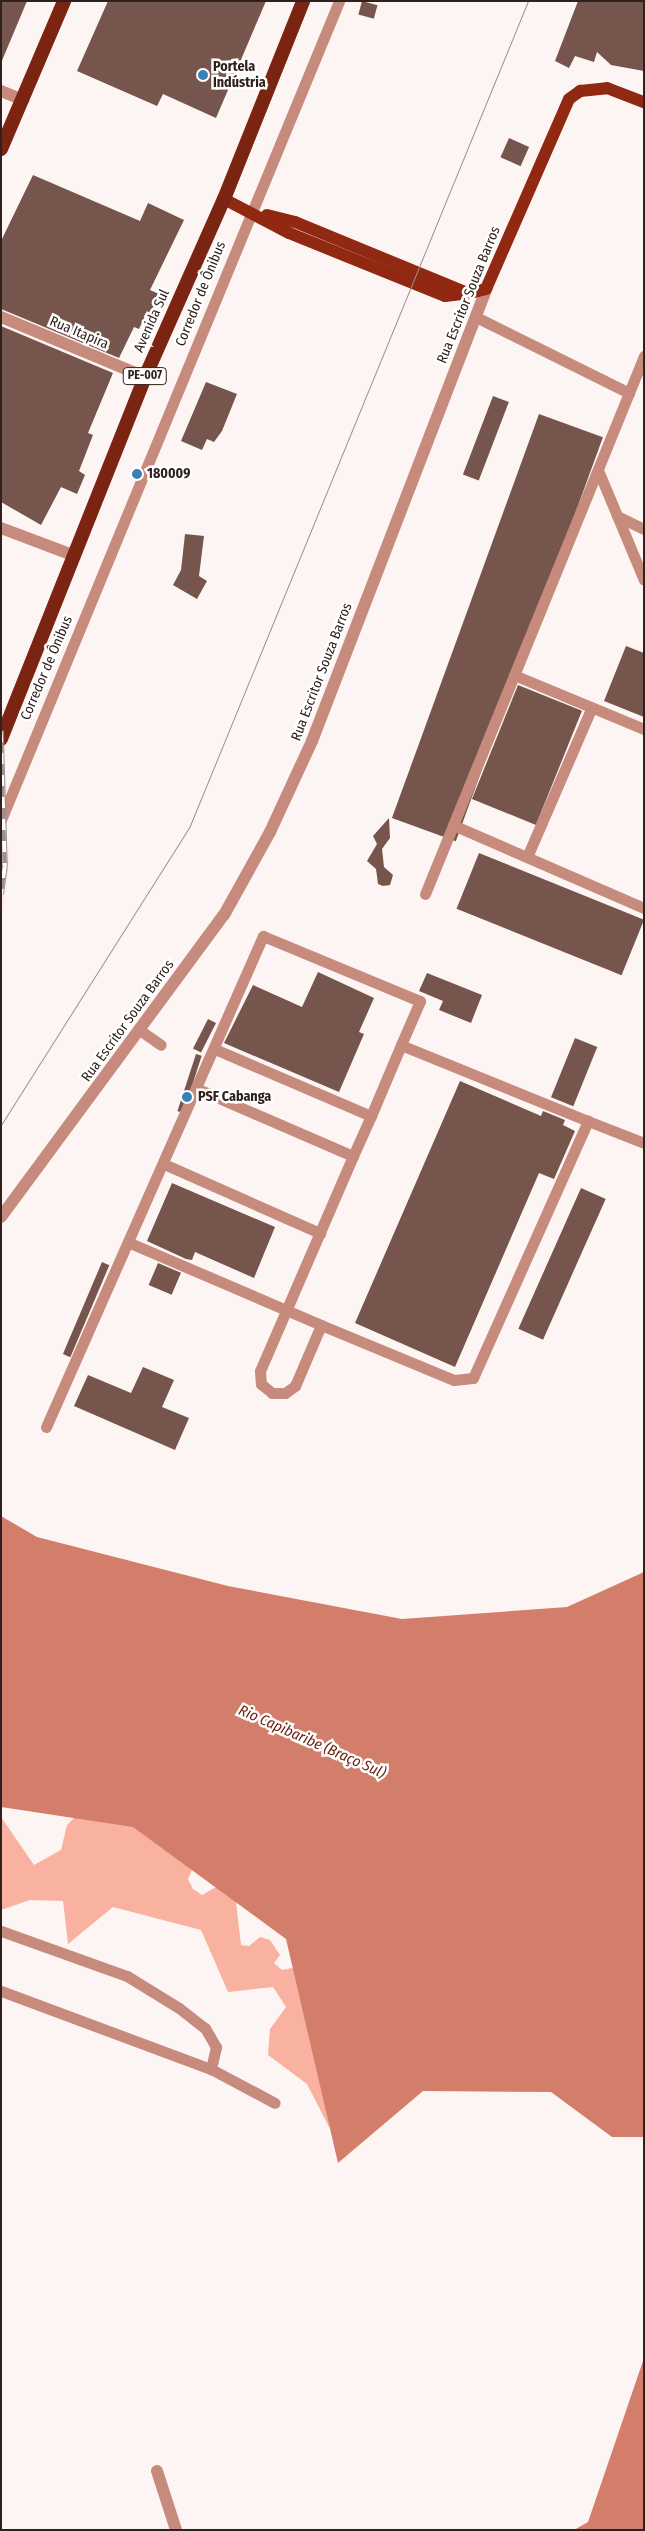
<!DOCTYPE html>
<meta charset="utf-8">
<style>
body{margin:0}
#map{position:relative;width:645px;height:2531px;overflow:hidden;background:#fdf5f3;font-family:"Fira Sans Condensed",sans-serif}
div>[style]{position:absolute}
.built>*{inset:0;background:#ffebe7}
.forest>*{inset:0;background:#f9b1a0}
.water>*{inset:0;background:#d37e6b}
.building>*{inset:0;background:#76554d;transform-origin:0 0}
.service>*{height:11px;margin:-5.5px;padding:0 5.5px;transform-origin:5.5px;border-radius:5.5px;background:#c78b7d}
.minor>*{height:12px;margin:-6px;padding:0 6px;transform-origin:6px;border-radius:6px;background:#c78b7d}
.tertiary>*{height:12px;margin:-6px;padding:0 6px;transform-origin:6px;border-radius:6px;background:#c78b7d}
.primary>*{height:12px;margin:-6px;padding:0 6px;transform-origin:6px;border-radius:6px;background:#912811}
.trunk>*{height:14px;margin:-7px;padding:0 7px;transform-origin:7px;border-radius:7px;background:#7a2411}
.tram>*{height:1px;margin:-0.5px;padding:0 0.5px;transform-origin:0.5px;border-radius:0.5px;background:#9c918e}
.rail>*{height:5.5px;margin-top:-2.75px;transform-origin:0;background:repeating-linear-gradient(90deg,#fff 0 11px,#9c918e 0 22px);box-sizing:border-box;border-block:1px solid #9c918e}
.dots>*{width:14px;height:14px;translate:-50% -50%;box-sizing:border-box;border:2px solid #fff;border-radius:50%}
span{translate:-50% -50%;white-space:nowrap;text-align:center;line-height:1.15;-webkit-text-stroke:5px #fff;paint-order:stroke}
.shield-label span{padding:1px 4px;background:#fff;border:1px solid;border-radius:4px;-webkit-text-stroke-width:0}
.shield-label{font-size:12px;color:#30211e;font-weight:700}
.poi-label{font-size:14px;color:#30211e;font-weight:700}
.left{translate:0 -50%;text-align:left}
.street-label{font-size:14px;color:#30211e}
.water-label{font-size:15px;color:#6e2211;font-style:italic}
.frame{position:absolute;inset:0;border:2px solid #30211e;pointer-events:none}
</style>
<div id="map">
<div class="built">
<i style="clip-path:polygon(11px 845px,1px 929px,1px 871px)"></i>
</div>
<div class="forest">
<i style="clip-path:polygon(122px 1807px,192px 1870px,188px 1879px,193px 1889px,202px 1895px,216px 1887px,229px 1892px,236px 1902px,241px 1945px,249px 1946px,260px 1937px,270px 1940px,280px 1955px,274px 1963px,282px 1970px,292px 1968px,300px 1976px,330px 2129px,307px 2084px,268px 2055px,270px 2029px,286px 2007px,273px 1987px,228px 1992px,201px 1930px,113px 1907px,68px 1944px,63px 1901px,30px 1900px,1px 1910px,1px 1817px,34px 1865px,61px 1850px,67px 1825px,74px 1818px)"></i>
</div>
<div class="water">
<i style="clip-path:polygon(1px 1516px,37px 1537px,228px 1586px,402px 1619px,567px 1607px,644px 1572px,644px 2137px,612px 2137px,551px 2092px,423px 2091px,338px 2163px,286px 1939px,133px 1827px,1px 1807px)"></i>
<i style="clip-path:polygon(644px 2358px,644px 2530px,574px 2530px,588px 2522px)"></i>
</div>
<div class="building">
<i style="clip-path:polygon(1px 1px,27px 1px,1px 63px)"></i>
<i style="clip-path:polygon(108px 1px,266px 1px,216px 118px,163px 94px,157px 106px,77px 71px)"></i>
<i style="left:362px;top:1px;width:16px;height:14px;rotate:15deg"></i>
<i style="clip-path:polygon(578px 1px,644px 1px,644px 71px,611px 65px,597px 52px,594px 62px,575px 56px,569px 68px,555px 61px)"></i>
<i style="left:509px;top:138px;width:22px;height:21px;rotate:24deg"></i>
<i style="clip-path:polygon(33px 175px,140px 221px,148px 203px,184px 220px,150px 290px,159px 294px,148px 318px,145px 316px,139px 329px,134px 327px,119px 358px,1px 309px,1px 241px)"></i>
<i style="clip-path:polygon(1px 326px,113px 373px,88px 433px,93px 435px,79px 471px,85px 475px,77px 494px,61px 487px,41px 525px,1px 502px)"></i>
<i style="clip-path:polygon(206px 382px,237px 394px,222px 431px,214px 442px,207px 439px,202px 450px,181px 441px)"></i>
<i style="left:493px;top:396px;width:17px;height:84px;rotate:21deg"></i>
<i style="left:539px;top:414px;width:68px;height:430px;rotate:20deg"></i>
<i style="clip-path:polygon(185px 534px,204px 536px,199px 576px,207px 581px,197px 599px,173px 585px,181px 570px)"></i>
<i style="clip-path:polygon(626px 646px,644px 653px,644px 717px,604px 701px)"></i>
<i style="left:518px;top:685px;width:69px;height:123px;rotate:22deg"></i>
<i style="clip-path:polygon(389px 818px,390px 838px,382px 849px,384px 867px,393px 875px,390px 885px,383px 886px,378px 884px,376px 869px,367px 861px,377px 844px,373px 836px)"></i>
<i style="left:479px;top:853px;width:178px;height:60px;rotate:22deg"></i>
<i style="clip-path:polygon(318px 972px,374px 998px,359px 1032px,364px 1034px,339px 1092px,224px 1043px,253px 985px,302px 1007px)"></i>
<i style="clip-path:polygon(427px 973px,482px 995px,471px 1023px,439px 1010px,443px 1001px,419px 991px)"></i>
<i style="left:208px;top:1019px;width:9px;height:33px;rotate:27deg"></i>
<i style="left:575px;top:1038px;width:24px;height:64px;rotate:22deg"></i>
<i style="left:196px;top:1054px;width:6px;height:60px;rotate:18deg"></i>
<i style="clip-path:polygon(460px 1081px,541px 1116px,543px 1111px,565px 1120px,563px 1125px,575px 1131px,554px 1179px,539px 1173px,455px 1367px,355px 1323px)"></i>
<i style="clip-path:polygon(172px 1183px,275px 1227px,254px 1278px,195px 1252px,192px 1260px,186px 1259px,147px 1241px)"></i>
<i style="left:581px;top:1188px;width:27px;height:154px;rotate:24deg"></i>
<i style="left:102px;top:1262px;width:8px;height:100px;rotate:23deg"></i>
<i style="left:158px;top:1263px;width:25px;height:24px;rotate:23deg"></i>
<i style="clip-path:polygon(143px 1367px,174px 1380px,162px 1407px,189px 1418px,175px 1450px,74px 1406px,88px 1375px,131px 1393px)"></i>
</div>
<div class="service">
<i style="left:476px;top:317px;width:171px;rotate:26.4deg"></i>
<i style="left:598px;top:470px;width:119px;rotate:67.3deg"></i>
<i style="left:617px;top:516px;width:30px;rotate:26deg"></i>
<i style="left:514px;top:675px;width:141px;rotate:22.6deg"></i>
<i style="left:1px;top:820px;width:886px;rotate:-67.57deg"></i>
<i style="left:453px;top:825px;width:208px;rotate:23.5deg"></i>
<i style="left:527px;top:857px;width:163px;rotate:-66.6deg"></i>
<i style="left:425px;top:894px;width:581px;rotate:-67.85deg"></i>
<i style="left:141px;top:1031px;width:24px;rotate:35deg"></i>
<i style="left:198px;top:1089px;width:169px;rotate:23.4deg"></i>
<i style="left:353px;top:1156px;width:234px;rotate:113.4deg"></i>
<i style="left:260px;top:1371px;width:13px;rotate:86deg"></i>
<i style="left:261px;top:1384px;width:14px;rotate:39deg"></i>
<i style="left:272px;top:1393px;width:13px"></i>
<i style="left:285px;top:1393px;width:12px;rotate:-35deg"></i>
<i style="left:295px;top:1386px;width:66px;rotate:-66.9deg"></i>
<i style="left:321px;top:1325px;width:144px;rotate:22.5deg"></i>
<i style="left:454px;top:1380px;width:19px;rotate:-6deg"></i>
<i style="left:473px;top:1378px;width:282px;rotate:-65.9deg"></i>
<i style="left:588px;top:1121px;width:202px;rotate:-157.9deg"></i>
<i style="left:401px;top:1045px;width:77px;rotate:112.9deg"></i>
<i style="left:371px;top:1116px;width:170px;rotate:-156.8deg"></i>
<i style="left:588px;top:1121px;width:60px;rotate:21.4deg"></i>
<i style="left:353px;top:1156px;width:44px;rotate:-65.8deg"></i>
<i style="left:164px;top:1164px;width:171px;rotate:23.9deg"></i>
<i style="left:130px;top:1243px;width:208px;rotate:23.2deg"></i>
<i style="left:46px;top:1427px;width:537px;rotate:-66.16deg"></i>
<i style="left:263px;top:936px;width:170px;rotate:22.5deg"></i>
<i style="left:420px;top:1001px;width:48px;rotate:113.4deg"></i>
<i style="left:1px;top:1931px;width:134px;rotate:19.7deg"></i>
<i style="left:127px;top:1976px;width:61px;rotate:31.6deg"></i>
<i style="left:179px;top:2008px;width:33px;rotate:38deg"></i>
<i style="left:205px;top:2028px;width:22px;rotate:60deg"></i>
<i style="left:216px;top:2047px;width:23px;rotate:103deg"></i>
<i style="left:1px;top:1991px;width:224px;rotate:20.4deg"></i>
<i style="left:211px;top:2069px;width:72px;rotate:28deg"></i>
</div>
<div class="minor">
<i style="left:1px;top:91px;width:24px;rotate:22deg"></i>
<i style="left:1px;top:317px;width:156px;rotate:22.6deg"></i>
<i style="left:1px;top:1217px;width:375px;rotate:-53.6deg"></i>
<i style="left:224px;top:915px;width:95px;rotate:-61deg"></i>
<i style="left:270px;top:832px;width:100px;rotate:-65.2deg"></i>
<i style="left:312px;top:741px;width:484px;rotate:-68.9deg"></i>
<i style="left:157px;top:2471px;width:62px;rotate:72.1deg"></i>
</div>
<div class="tertiary">
<i style="left:1px;top:528px;width:79px;rotate:20.7deg"></i>
</div>
<div class="primary">
<i style="left:224px;top:199px;width:73px;rotate:27.6deg"></i>
<i style="left:289px;top:233px;width:168px;rotate:22deg"></i>
<i style="left:445px;top:296px;width:25px;rotate:-7deg"></i>
<i style="left:470px;top:293px;width:16px;rotate:-14deg"></i>
<i style="left:486px;top:289px;width:207px;rotate:-66.4deg"></i>
<i style="left:569px;top:99px;width:14px;rotate:-36deg"></i>
<i style="left:580px;top:91px;width:27px;rotate:-6deg"></i>
<i style="left:607px;top:88px;width:40px;rotate:21deg"></i>
<i style="left:267px;top:215px;width:29px;rotate:14deg"></i>
<i style="left:295px;top:222px;width:184px;rotate:22.4deg"></i>
</div>
<div class="trunk">
<i style="left:1px;top:149px;width:161px;rotate:-66.9deg"></i>
<i style="left:1px;top:739px;width:390px;rotate:-68.3deg"></i>
<i style="left:145px;top:377px;width:195px;rotate:-66.1deg"></i>
<i style="left:224px;top:199px;width:213px;rotate:-68.2deg"></i>
</div>
<div class="tram">
<i style="left:1px;top:1125px;width:352px;rotate:-57.7deg"></i>
<i style="left:189px;top:828px;width:894px;rotate:-67.71deg"></i>
</div>
<div class="rail">
<i style="left:1px;top:731px;width:136px;rotate:88.3deg"></i>
<i style="left:5px;top:867px;width:28px;rotate:98deg"></i>
</div>
<div class="dots">
<i style="left:203px;top:75px;background:#3a81b6"></i>
<i style="left:137px;top:474px;background:#3a81b6"></i>
<i style="left:187px;top:1097px;background:#3a81b6"></i>
</div>
<div class="shield-label">
<span style="left:145px;top:376px">PE-007</span>
</div>
<div class="poi-label">
<span class="left" style="left:213px;top:75px">Portela<br>Indústria</span>
<span class="left" style="left:147px;top:474px">180009</span>
<span class="left" style="left:198px;top:1097px">PSF Cabanga</span>
</div>
<div class="street-label">
<span style="left:201px;top:294px;rotate:-68deg">Corredor de Ônibus</span>
<span style="left:469px;top:295px;rotate:-68deg">Rua Escritor Souza Barros</span>
<span style="left:152px;top:321px;rotate:-66deg">Avenida Sul</span>
<span style="left:79px;top:333px;rotate:23deg">Rua Itapira</span>
<span style="left:47px;top:668px;rotate:-67deg">Corredor de Ônibus</span>
<span style="left:322px;top:672px;rotate:-69deg">Rua Escritor Souza Barros</span>
<span style="left:128px;top:1021px;rotate:-54deg">Rua Escritor Souza Barros</span>
</div>
<div class="water-label">
<span style="left:312px;top:1742px;rotate:24deg">Rio Capibaribe (Braço Sul)</span>
</div>
<div class="frame"></div>
</div>
